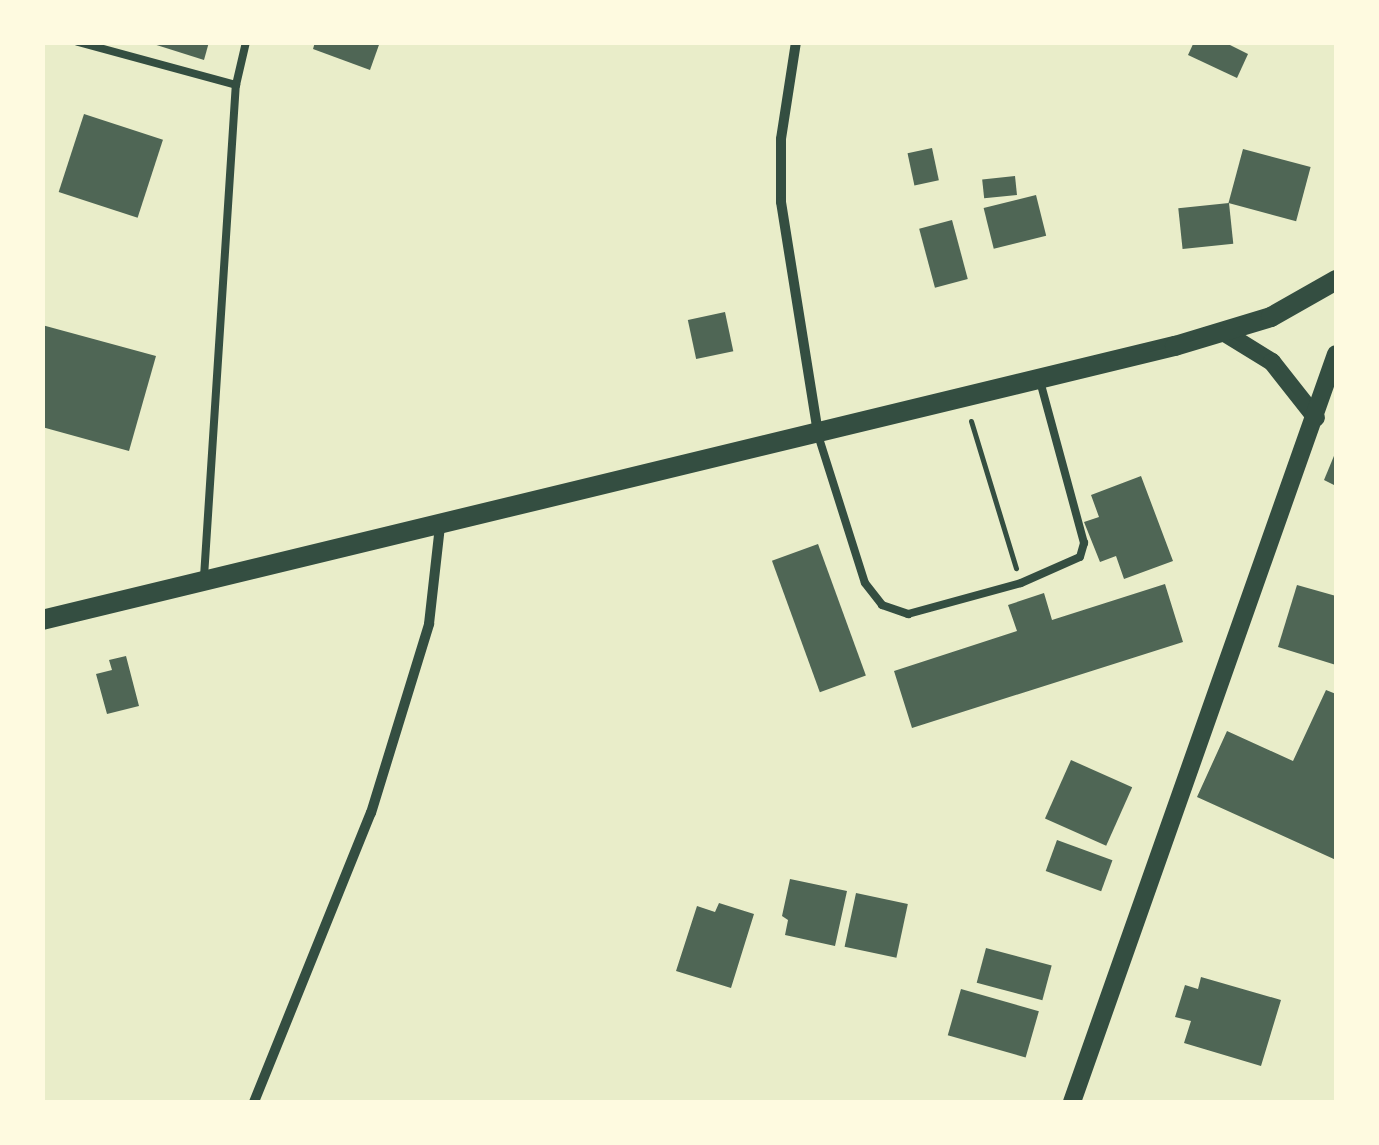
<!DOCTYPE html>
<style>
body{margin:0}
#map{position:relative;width:1379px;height:1145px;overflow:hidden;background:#e9edc9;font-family:Montserrat,sans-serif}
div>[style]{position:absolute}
.building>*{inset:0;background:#4f6655;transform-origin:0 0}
.path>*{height:5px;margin:-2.5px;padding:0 2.5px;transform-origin:2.5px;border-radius:2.5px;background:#344e41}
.service>*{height:8px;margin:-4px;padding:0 4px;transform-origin:4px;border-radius:4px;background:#344e41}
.minor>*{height:10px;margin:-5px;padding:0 5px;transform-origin:5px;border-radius:5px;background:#344e41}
.tertiary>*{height:18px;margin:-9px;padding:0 9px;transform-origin:9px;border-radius:9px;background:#344e41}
.secondary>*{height:20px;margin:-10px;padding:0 10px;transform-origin:10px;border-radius:10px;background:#344e41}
span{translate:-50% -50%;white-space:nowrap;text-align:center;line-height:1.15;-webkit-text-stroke:8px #fefae0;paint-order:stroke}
.frame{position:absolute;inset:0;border:45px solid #fefae0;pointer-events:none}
</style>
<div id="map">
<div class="building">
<i style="clip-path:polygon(147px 42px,209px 42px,204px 60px)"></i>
<i style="clip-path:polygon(315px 42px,380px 42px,370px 70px,313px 49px)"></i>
<i style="clip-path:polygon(1194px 42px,1224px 42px,1248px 54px,1237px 78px,1188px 55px)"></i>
<i style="left:84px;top:114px;width:83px;height:82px;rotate:18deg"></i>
<i style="left:932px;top:148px;width:33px;height:25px;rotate:78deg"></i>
<i style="left:1243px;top:149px;width:70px;height:56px;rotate:15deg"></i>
<i style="left:1015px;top:176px;width:19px;height:33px;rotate:84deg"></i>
<i style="left:1036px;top:195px;width:42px;height:54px;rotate:76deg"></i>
<i style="left:1229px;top:203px;width:41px;height:51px;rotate:84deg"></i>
<i style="left:952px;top:220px;width:61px;height:34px;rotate:75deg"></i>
<i style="left:725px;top:312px;width:40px;height:38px;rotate:78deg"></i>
<i style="clip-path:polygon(42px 325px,156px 356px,129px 451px,42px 427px)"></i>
<i style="clip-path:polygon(1336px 451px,1336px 486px,1324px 480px)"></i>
<i style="clip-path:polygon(1141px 476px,1173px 561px,1124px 579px,1116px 556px,1100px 562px,1084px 522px,1099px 517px,1091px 495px)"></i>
<i style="left:818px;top:544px;width:140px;height:49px;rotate:70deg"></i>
<i style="clip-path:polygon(1165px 584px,1183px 642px,912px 728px,894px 671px,1017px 631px,1008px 605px,1044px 593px,1052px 620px)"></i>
<i style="clip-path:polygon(1297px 585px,1336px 596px,1336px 665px,1278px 647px)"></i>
<i style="clip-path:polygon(126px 656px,139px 706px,107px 714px,96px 674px,112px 670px,109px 660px)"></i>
<i style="clip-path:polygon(1326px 690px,1336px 694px,1336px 860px,1197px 797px,1227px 731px,1293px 761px)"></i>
<i style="left:1071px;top:760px;width:67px;height:64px;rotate:24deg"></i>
<i style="left:1057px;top:840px;width:59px;height:33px;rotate:20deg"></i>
<i style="clip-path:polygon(790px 879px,847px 891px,835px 946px,785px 935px,788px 920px,782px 916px)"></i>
<i style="left:856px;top:893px;width:53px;height:55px;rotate:12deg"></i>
<i style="clip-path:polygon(719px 903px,754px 914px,731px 988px,676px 971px,697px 906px,715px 912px)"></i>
<i style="left:986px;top:948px;width:68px;height:36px;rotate:15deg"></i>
<i style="clip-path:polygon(1201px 977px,1281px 1000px,1261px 1066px,1184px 1043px,1191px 1021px,1175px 1017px,1185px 985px,1198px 989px)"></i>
<i style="left:961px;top:989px;width:81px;height:48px;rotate:16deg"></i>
</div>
<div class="path">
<i style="left:971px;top:421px;width:154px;rotate:73deg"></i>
</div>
<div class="service">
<i style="left:78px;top:42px;width:164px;rotate:15.2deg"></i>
<i style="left:818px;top:435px;width:155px;rotate:72.4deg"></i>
<i style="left:865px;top:583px;width:28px;rotate:52deg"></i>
<i style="left:882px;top:605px;width:28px;rotate:19deg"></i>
<i style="left:908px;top:614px;width:117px;rotate:-15.3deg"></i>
<i style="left:1021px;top:583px;width:64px;rotate:-23.8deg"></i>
<i style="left:1080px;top:557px;width:15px;rotate:-74deg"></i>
<i style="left:1084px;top:543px;width:168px;rotate:-105.2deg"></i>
<i style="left:204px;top:577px;width:493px;rotate:-86.3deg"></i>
<i style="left:236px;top:85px;width:44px;rotate:-76.9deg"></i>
</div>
<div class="minor">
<i style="left:796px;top:42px;width:98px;rotate:98.8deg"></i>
<i style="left:781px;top:139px;width:63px;rotate:90deg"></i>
<i style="left:781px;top:202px;width:233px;rotate:80.9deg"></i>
<i style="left:254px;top:1102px;width:312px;rotate:-68deg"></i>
<i style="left:371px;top:813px;width:198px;rotate:-72.9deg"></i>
<i style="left:429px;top:624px;width:99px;rotate:-83.6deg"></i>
</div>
<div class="tertiary">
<i style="left:1225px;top:333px;width:55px;rotate:31.7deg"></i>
<i style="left:1272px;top:362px;width:71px;rotate:51.8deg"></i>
<i style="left:1072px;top:1102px;width:793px;rotate:-70.56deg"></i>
</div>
<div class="secondary">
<i style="left:42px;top:620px;width:1166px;rotate:-13.6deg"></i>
<i style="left:1175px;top:346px;width:100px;rotate:-16.8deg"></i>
<i style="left:1271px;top:317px;width:75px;rotate:-29.6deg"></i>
</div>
<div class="frame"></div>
</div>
